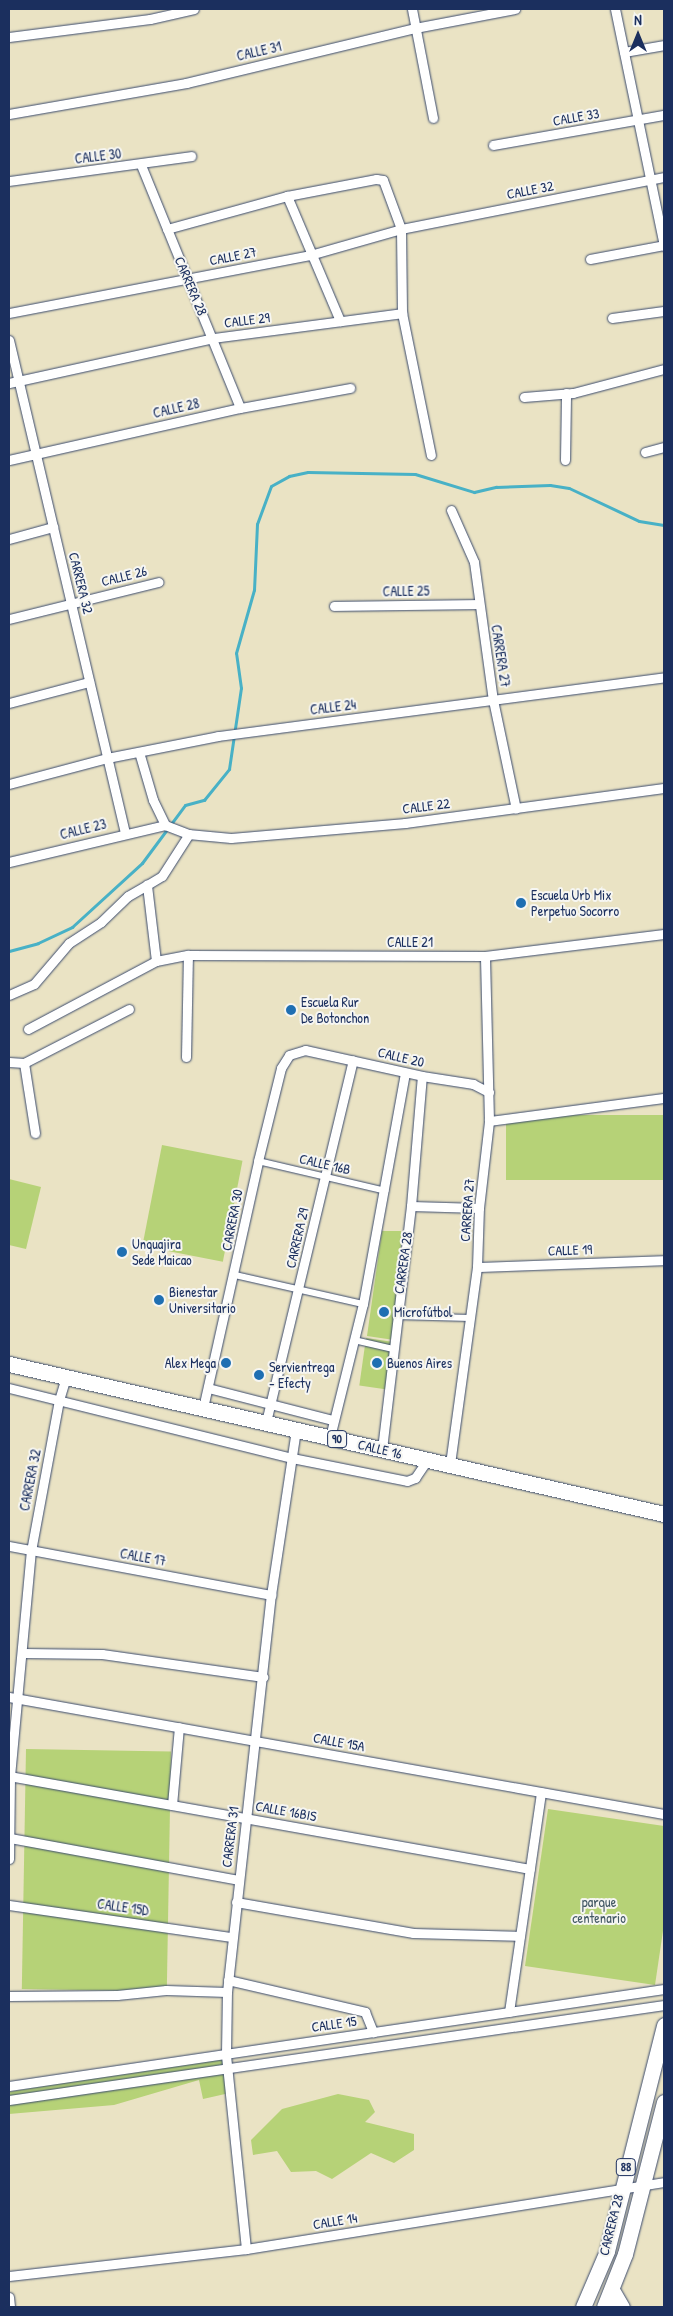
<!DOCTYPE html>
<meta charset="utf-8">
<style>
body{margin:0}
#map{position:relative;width:673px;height:2316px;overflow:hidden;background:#eae3c4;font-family:"Patrick Hand",sans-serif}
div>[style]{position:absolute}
.green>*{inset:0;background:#b6d277;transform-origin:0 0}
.stream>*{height:3px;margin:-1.5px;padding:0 1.5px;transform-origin:1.5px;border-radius:1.5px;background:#48b1c6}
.roads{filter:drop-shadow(0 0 1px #3a4a6d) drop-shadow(0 0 1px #3a4a6d)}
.pedestrian>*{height:6px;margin:-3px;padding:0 3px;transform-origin:3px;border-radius:3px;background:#fff}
.minor>*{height:9px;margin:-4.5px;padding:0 4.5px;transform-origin:4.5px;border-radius:4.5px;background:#fff}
.trunk>*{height:15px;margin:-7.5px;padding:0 7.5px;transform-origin:7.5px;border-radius:7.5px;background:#fff}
.dots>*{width:14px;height:14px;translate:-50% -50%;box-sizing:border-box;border:2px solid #f6f6f2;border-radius:50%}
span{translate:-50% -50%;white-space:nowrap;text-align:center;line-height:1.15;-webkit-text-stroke:4px #f6f6f2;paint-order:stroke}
.shield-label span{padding:1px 4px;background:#f6f6f2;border:1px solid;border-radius:4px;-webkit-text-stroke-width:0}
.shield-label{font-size:12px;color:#1b2f5e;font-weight:700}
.street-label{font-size:14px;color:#1b2f5e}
.poi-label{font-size:14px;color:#1b2f5e}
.left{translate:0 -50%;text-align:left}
.right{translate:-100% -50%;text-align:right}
.park-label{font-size:14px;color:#425864}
.frame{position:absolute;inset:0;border:10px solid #1b2f5e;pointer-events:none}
.north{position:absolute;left:613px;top:10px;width:50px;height:50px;-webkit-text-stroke:4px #f6f6f2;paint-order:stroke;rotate:0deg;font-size:14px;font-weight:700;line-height:20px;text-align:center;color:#1b2f5e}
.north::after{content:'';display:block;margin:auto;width:18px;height:22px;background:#1b2f5e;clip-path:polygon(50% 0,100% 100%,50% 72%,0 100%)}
</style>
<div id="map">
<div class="green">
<i style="left:664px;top:1115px;width:65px;height:158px;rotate:90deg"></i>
<i style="left:162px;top:1145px;width:82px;height:103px;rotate:11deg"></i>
<i style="clip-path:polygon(9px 1179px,41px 1187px,26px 1249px,9px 1245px)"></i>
<i style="clip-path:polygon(382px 1231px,401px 1231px,400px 1289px,394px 1340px,367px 1336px)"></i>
<i style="left:366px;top:1338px;width:28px;height:48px;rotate:8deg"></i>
<i style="left:26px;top:1749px;width:145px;height:240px;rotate:1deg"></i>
<i style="clip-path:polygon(548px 1809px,664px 1826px,664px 1924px,655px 1985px,525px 1966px)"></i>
<i style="clip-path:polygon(223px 2059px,234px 2092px,203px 2099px,199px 2080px,114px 2105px,9px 2114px,9px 2092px,182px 2062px)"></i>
<i style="clip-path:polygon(338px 2094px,369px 2100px,375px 2112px,365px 2122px,414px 2134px,414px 2150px,394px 2163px,371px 2153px,332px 2179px,316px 2171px,291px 2172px,277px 2151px,253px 2155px,251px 2140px,282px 2109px)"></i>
</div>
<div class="stream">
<i style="left:9px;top:951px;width:30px;rotate:-15deg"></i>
<i style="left:38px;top:943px;width:38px;rotate:-25deg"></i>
<i style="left:72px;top:927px;width:95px;rotate:-42.4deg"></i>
<i style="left:142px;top:863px;width:72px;rotate:-53.4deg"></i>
<i style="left:185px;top:805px;width:20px;rotate:-15deg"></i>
<i style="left:204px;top:800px;width:40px;rotate:-51deg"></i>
<i style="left:229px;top:769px;width:82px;rotate:-81.6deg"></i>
<i style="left:241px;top:688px;width:35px;rotate:-98deg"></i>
<i style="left:236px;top:653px;width:66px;rotate:-74.1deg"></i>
<i style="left:254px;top:590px;width:66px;rotate:-87.4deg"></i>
<i style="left:257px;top:524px;width:40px;rotate:-69.8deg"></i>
<i style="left:271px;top:486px;width:21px;rotate:-29deg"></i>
<i style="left:289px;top:476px;width:19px;rotate:-12deg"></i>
<i style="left:308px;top:472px;width:107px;rotate:1.1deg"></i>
<i style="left:415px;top:474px;width:62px;rotate:17deg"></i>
<i style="left:474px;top:492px;width:23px;rotate:-13deg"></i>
<i style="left:496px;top:487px;width:54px;rotate:-2.1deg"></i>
<i style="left:550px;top:485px;width:19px;rotate:9deg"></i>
<i style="left:569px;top:488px;width:77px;rotate:25.2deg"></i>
<i style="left:639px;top:521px;width:25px;rotate:9deg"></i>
</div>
<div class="roads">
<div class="pedestrian">
<i style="left:258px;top:1161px;width:131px;rotate:13.2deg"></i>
<i style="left:235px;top:1275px;width:131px;rotate:12.8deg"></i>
<i style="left:396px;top:1316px;width:74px;rotate:1.5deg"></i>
<i style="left:354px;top:1340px;width:39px;rotate:13deg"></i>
</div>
<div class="minor">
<i style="left:412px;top:9px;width:111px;rotate:79.1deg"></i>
<i style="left:615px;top:9px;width:242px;rotate:78.3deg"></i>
<i style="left:9px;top:37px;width:142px;rotate:-7.3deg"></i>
<i style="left:150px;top:19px;width:45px;rotate:-12.8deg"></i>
<i style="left:624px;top:52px;width:41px;rotate:-9.9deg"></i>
<i style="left:9px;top:114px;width:180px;rotate:-9.9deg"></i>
<i style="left:186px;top:83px;width:236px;rotate:-13.5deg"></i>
<i style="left:415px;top:28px;width:102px;rotate:-10.8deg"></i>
<i style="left:493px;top:145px;width:174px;rotate:-10deg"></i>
<i style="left:141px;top:165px;width:262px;rotate:67.8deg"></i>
<i style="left:9px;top:181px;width:184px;rotate:-7.8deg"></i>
<i style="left:287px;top:196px;width:136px;rotate:67deg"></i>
<i style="left:167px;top:229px;width:124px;rotate:-15.4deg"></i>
<i style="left:287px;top:196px;width:91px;rotate:-10.8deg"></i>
<i style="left:376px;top:179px;width:7px;rotate:8deg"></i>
<i style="left:383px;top:180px;width:52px;rotate:69.8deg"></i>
<i style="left:401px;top:229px;width:84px;rotate:89.3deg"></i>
<i style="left:402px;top:313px;width:145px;rotate:78.5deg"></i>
<i style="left:590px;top:259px;width:75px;rotate:-10.7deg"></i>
<i style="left:9px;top:313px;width:307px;rotate:-10.9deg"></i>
<i style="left:310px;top:255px;width:95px;rotate:-15.9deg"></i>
<i style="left:401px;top:229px;width:268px;rotate:-11.2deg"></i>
<i style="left:612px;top:318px;width:52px;rotate:-7.7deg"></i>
<i style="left:9px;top:340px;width:506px;rotate:76.76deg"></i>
<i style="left:9px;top:383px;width:209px;rotate:-12.4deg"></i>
<i style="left:213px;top:338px;width:191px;rotate:-7.5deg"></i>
<i style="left:524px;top:397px;width:49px;rotate:-4.7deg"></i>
<i style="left:573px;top:393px;width:94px;rotate:-14.8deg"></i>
<i style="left:645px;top:452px;width:20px;rotate:-15deg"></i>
<i style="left:9px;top:460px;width:237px;rotate:-12.7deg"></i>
<i style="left:240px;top:408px;width:112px;rotate:-10.3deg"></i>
<i style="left:565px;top:460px;width:67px;rotate:-89.1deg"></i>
<i style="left:451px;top:510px;width:57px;rotate:66.1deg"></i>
<i style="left:474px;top:562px;width:139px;rotate:82.2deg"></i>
<i style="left:493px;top:700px;width:111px;rotate:78.1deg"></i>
<i style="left:9px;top:539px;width:46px;rotate:-15.3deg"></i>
<i style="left:334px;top:606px;width:144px;rotate:-0.8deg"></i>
<i style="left:9px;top:619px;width:154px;rotate:-13.9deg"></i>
<i style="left:9px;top:703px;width:83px;rotate:-14.7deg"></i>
<i style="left:139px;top:752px;width:50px;rotate:73.7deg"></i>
<i style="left:153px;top:800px;width:28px;rotate:64deg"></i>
<i style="left:9px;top:784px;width:101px;rotate:-14.9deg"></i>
<i style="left:107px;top:758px;width:113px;rotate:-11.2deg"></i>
<i style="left:218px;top:736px;width:450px;rotate:-7.5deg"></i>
<i style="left:165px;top:825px;width:25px;rotate:21deg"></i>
<i style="left:188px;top:834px;width:43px;rotate:5.3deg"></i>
<i style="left:231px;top:838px;width:175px;rotate:-4.9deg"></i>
<i style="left:405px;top:823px;width:261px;rotate:-7.7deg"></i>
<i style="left:9px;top:862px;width:160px;rotate:-13.3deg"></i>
<i style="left:156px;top:961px;width:77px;rotate:-96.8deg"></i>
<i style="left:147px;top:885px;width:17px;rotate:-31deg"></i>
<i style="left:162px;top:876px;width:50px;rotate:-57.3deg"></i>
<i style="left:9px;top:995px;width:27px;rotate:-24deg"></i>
<i style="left:34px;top:984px;width:54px;rotate:-49.5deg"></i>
<i style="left:69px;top:943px;width:38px;rotate:-33deg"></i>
<i style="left:101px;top:922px;width:37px;rotate:-44deg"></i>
<i style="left:128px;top:896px;width:22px;rotate:-30deg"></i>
<i style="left:28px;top:1029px;width:145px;rotate:-28deg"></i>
<i style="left:156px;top:961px;width:33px;rotate:-11deg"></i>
<i style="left:188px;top:955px;width:297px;rotate:0.2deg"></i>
<i style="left:485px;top:956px;width:180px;rotate:-7deg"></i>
<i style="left:186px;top:1057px;width:102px;rotate:-88.9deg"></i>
<i style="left:9px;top:1062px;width:15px;rotate:4deg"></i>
<i style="left:24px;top:1063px;width:118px;rotate:-27.2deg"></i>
<i style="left:24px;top:1063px;width:71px;rotate:81.1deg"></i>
<i style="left:489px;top:1121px;width:177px;rotate:-7.5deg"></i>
<i style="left:411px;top:1206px;width:68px;rotate:1.7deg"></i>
<i style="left:477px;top:1267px;width:187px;rotate:-2.1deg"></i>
<i style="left:9px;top:1388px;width:292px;rotate:13.9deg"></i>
<i style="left:292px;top:1458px;width:117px;rotate:11.3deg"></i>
<i style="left:407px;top:1481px;width:9px;rotate:-21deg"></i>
<i style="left:415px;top:1478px;width:23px;rotate:-56deg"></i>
<i style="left:208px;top:1388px;width:129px;rotate:14.4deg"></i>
<i style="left:203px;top:1408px;width:253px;rotate:-77.4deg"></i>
<i style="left:258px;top:1161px;width:96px;rotate:-76.1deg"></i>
<i style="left:281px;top:1068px;width:15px;rotate:-58deg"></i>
<i style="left:289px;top:1055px;width:17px;rotate:-17deg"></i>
<i style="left:305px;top:1050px;width:120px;rotate:12.5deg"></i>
<i style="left:422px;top:1076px;width:52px;rotate:8.9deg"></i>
<i style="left:473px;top:1084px;width:18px;rotate:27deg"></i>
<i style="left:266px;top:1422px;width:372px;rotate:-76.5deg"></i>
<i style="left:330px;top:1437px;width:137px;rotate:-76.1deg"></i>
<i style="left:363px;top:1304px;width:235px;rotate:-79.7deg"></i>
<i style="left:382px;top:1449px;width:245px;rotate:-83.2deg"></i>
<i style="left:411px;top:1206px;width:130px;rotate:-85.2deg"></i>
<i style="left:450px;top:1464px;width:199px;rotate:-82.2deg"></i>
<i style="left:477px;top:1267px;width:59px;rotate:-88.1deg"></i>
<i style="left:479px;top:1208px;width:88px;rotate:-83.4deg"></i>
<i style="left:489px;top:1121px;width:165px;rotate:-91.4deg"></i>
<i style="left:9px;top:1546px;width:267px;rotate:10.6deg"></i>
<i style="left:23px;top:1653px;width:79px;rotate:0.7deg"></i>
<i style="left:102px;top:1654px;width:163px;rotate:8.1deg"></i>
<i style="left:9px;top:1697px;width:665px;rotate:10.13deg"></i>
<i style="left:9px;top:1776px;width:529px;rotate:10.12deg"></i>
<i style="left:172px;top:1805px;width:78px;rotate:-84.9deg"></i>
<i style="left:10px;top:1838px;width:232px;rotate:10.4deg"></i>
<i style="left:9px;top:1859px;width:83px;rotate:-89.3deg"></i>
<i style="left:10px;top:1776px;width:226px;rotate:-84.7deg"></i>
<i style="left:31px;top:1551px;width:154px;rotate:-79.5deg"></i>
<i style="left:59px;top:1400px;width:24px;rotate:-73deg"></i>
<i style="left:236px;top:1902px;width:180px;rotate:9.9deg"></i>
<i style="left:413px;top:1933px;width:107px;rotate:1.6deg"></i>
<i style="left:9px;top:1905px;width:225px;rotate:8.2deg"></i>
<i style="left:228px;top:1980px;width:141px;rotate:13.1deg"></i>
<i style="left:365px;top:2012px;width:22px;rotate:68deg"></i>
<i style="left:9px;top:1996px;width:108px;rotate:-0.5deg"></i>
<i style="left:117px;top:1995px;width:49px;rotate:-5.8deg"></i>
<i style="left:166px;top:1990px;width:61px;rotate:1.9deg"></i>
<i style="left:509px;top:2012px;width:222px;rotate:-81.7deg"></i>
<i style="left:9px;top:2086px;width:662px;rotate:-8.42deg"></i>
<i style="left:9px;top:2100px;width:662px;rotate:-8.25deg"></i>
<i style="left:246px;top:2249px;width:196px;rotate:-95.9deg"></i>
<i style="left:226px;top:2054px;width:62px;rotate:-89.1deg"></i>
<i style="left:227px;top:1992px;width:399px;rotate:-83.7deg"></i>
<i style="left:271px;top:1595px;width:168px;rotate:-81.4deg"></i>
<i style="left:9px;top:2276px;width:239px;rotate:-6.5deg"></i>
<i style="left:246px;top:2249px;width:423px;rotate:-9.1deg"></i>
<i style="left:9px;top:2297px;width:10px;rotate:84deg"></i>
</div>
<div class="trunk">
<i style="left:9px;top:1364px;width:672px;rotate:12.9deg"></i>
<i style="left:612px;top:2290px;width:20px;rotate:60deg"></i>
<i style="left:583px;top:2307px;width:61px;rotate:-66.8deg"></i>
<i style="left:607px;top:2251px;width:233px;rotate:-75.8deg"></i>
<i style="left:604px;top:2307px;width:57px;rotate:-68.4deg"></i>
<i style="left:625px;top:2254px;width:157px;rotate:-75.6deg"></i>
</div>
</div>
<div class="dots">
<i style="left:521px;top:903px;background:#1f6fb2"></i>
<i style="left:291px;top:1010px;background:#1f6fb2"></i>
<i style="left:122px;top:1252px;background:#1f6fb2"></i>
<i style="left:159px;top:1300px;background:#1f6fb2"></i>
<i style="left:384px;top:1312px;background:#1f6fb2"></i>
<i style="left:226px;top:1363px;background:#1f6fb2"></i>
<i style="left:377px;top:1363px;background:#1f6fb2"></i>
<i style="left:259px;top:1375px;background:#1f6fb2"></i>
</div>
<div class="shield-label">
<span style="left:337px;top:1439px">90</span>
<span style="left:626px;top:2167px">88</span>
</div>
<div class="street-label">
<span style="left:259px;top:51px;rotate:-13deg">CALLE 31</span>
<span style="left:576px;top:117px;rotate:-10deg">CALLE 33</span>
<span style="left:98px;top:156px;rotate:-7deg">CALLE 30</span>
<span style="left:530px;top:190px;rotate:-11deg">CALLE 32</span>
<span style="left:233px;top:256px;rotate:-11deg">CALLE 27</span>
<span style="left:191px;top:286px;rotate:67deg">CARRERA 28</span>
<span style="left:247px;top:320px;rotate:-7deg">CALLE 29</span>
<span style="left:176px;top:408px;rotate:-13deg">CALLE 28</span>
<span style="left:124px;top:576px;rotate:-14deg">CALLE 26</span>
<span style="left:81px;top:583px;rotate:76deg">CARRERA 32</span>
<span style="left:406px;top:591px;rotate:-1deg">CALLE 25</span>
<span style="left:501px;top:656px;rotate:81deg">CARRERA 27</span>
<span style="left:333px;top:707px;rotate:-7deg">CALLE 24</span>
<span style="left:426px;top:806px;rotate:-7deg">CALLE 22</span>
<span style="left:83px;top:829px;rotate:-14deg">CALLE 23</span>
<span style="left:410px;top:942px">CALLE 21</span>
<span style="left:401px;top:1057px;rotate:13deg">CALLE 20</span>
<span style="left:325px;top:1164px;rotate:13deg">CALLE 16B</span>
<span style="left:467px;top:1210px;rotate:-86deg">CARRERA 27</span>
<span style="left:232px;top:1220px;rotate:-79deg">CARRERA 30</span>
<span style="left:297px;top:1238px;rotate:-77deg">CARRERA 29</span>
<span style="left:570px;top:1250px;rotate:-2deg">CALLE 19</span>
<span style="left:403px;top:1263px;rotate:-82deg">CARRERA 28</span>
<span style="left:380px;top:1449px;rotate:13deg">CALLE 16</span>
<span style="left:30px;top:1480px;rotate:-79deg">CARRERA 32</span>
<span style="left:143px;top:1557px;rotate:10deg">CALLE 17</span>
<span style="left:339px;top:1742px;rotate:10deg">CALLE 15A</span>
<span style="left:286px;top:1811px;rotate:10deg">CALLE 16BIS</span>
<span style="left:230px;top:1837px;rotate:-83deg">CARRERA 31</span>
<span style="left:123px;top:1907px;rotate:8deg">CALLE 15D</span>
<span style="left:334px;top:2024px;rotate:-8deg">CALLE 15</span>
<span style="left:335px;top:2221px;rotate:-9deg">CALLE 14</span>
<span style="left:611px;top:2225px;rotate:-76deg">CARRERA 28</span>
</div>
<div class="poi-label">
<span class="left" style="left:531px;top:903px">Escuela Urb Mix<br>Perpetuo Socorro</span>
<span class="left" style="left:301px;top:1010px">Escuela Rur<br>De Botonchon</span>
<span class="left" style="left:132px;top:1252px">Unguajira<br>Sede Maicao</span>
<span class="left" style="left:169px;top:1300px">Bienestar<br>Universitario</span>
<span class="left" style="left:394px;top:1312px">Microfútbol</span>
<span class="right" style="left:216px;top:1363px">Alex Mega</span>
<span class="left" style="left:387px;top:1363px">Buenos Aires</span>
<span class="left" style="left:269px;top:1375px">Servientrega<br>- Efecty</span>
</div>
<div class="park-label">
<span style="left:599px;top:1910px">parque<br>centenario</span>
</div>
<div class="frame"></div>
<div class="north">N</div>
</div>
